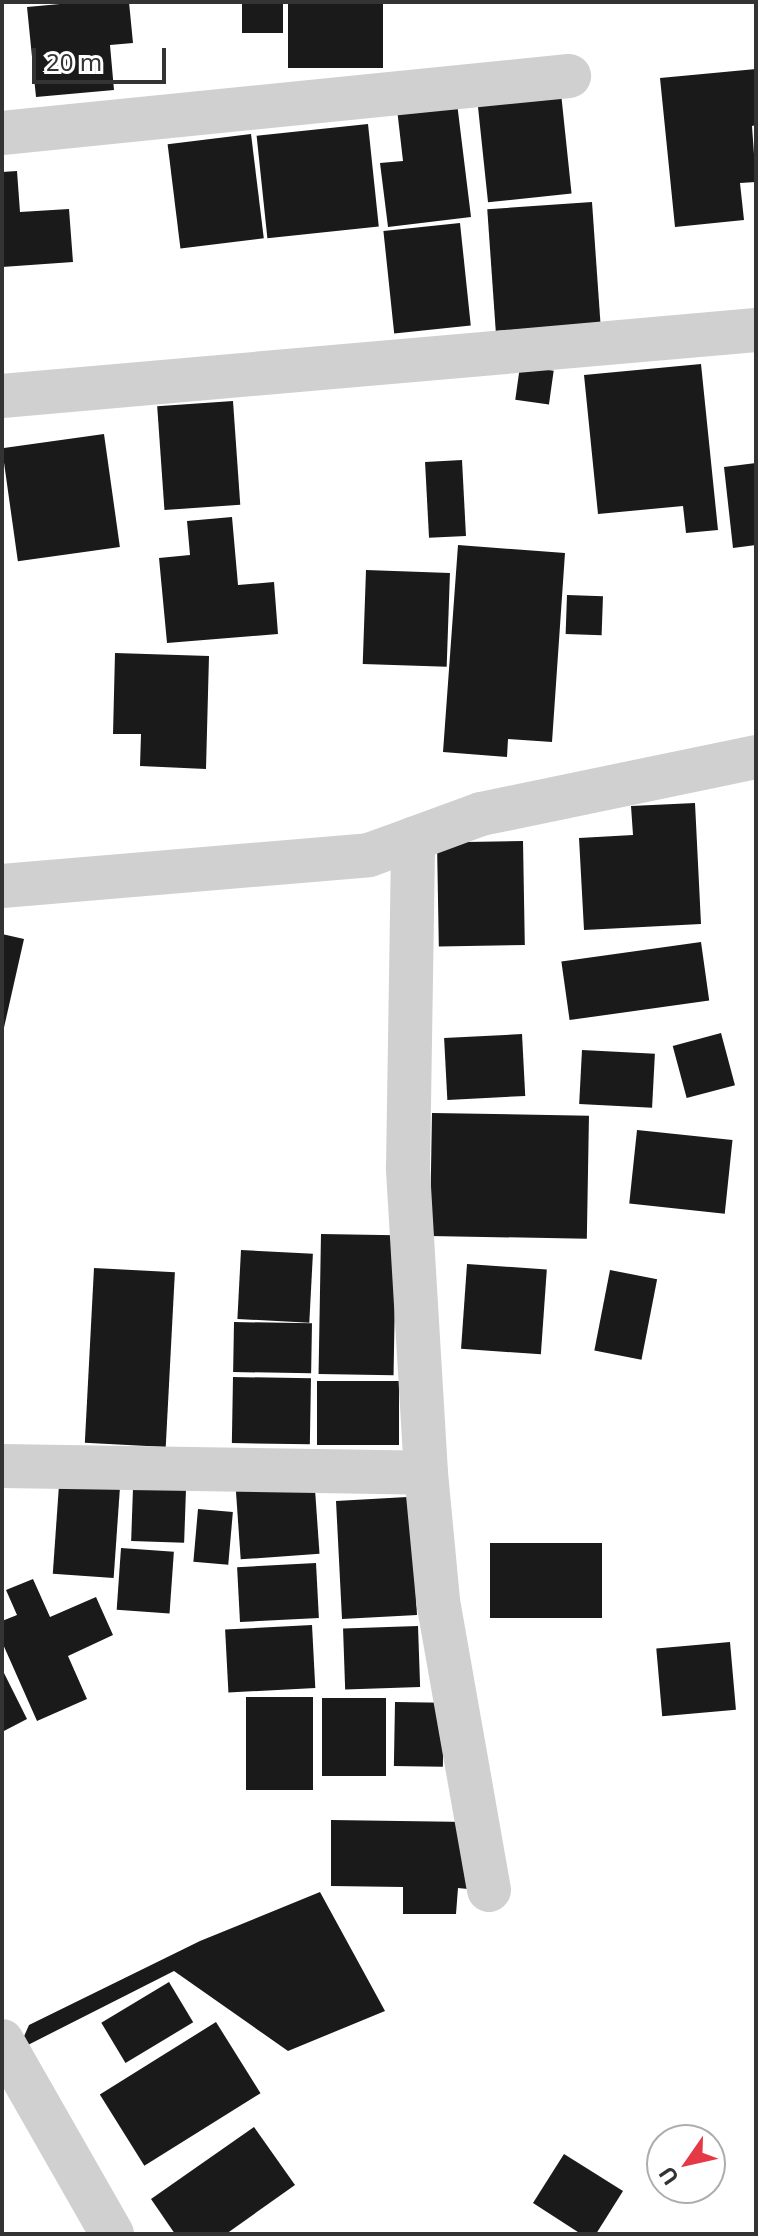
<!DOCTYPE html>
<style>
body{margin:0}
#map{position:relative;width:758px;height:2236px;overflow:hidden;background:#fff;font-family:"Noto Sans",sans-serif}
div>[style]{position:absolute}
.building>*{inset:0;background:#1a1a1a;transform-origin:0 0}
.minor>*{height:44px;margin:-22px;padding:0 22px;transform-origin:22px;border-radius:22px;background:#d0d0d0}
span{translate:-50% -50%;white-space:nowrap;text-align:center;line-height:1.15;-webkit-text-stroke:8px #fff;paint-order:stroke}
.frame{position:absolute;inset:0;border:4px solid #333;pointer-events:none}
.north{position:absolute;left:646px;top:2124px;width:80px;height:80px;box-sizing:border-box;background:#fff;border:2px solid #adadad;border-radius:50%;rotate:236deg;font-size:22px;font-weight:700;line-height:32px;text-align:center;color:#333}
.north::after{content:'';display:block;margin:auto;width:28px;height:36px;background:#e63946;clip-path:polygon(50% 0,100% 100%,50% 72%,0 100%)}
.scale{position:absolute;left:32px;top:48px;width:134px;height:36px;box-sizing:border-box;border:4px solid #333;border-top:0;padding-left:10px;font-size:24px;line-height:28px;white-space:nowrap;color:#333;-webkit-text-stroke:6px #fff;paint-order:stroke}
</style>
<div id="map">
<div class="building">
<i style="clip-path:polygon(82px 2px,129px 2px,133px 43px,110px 45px,114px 90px,36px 97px,27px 7px)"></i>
<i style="left:242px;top:2px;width:41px;height:31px"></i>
<i style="left:288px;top:2px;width:95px;height:66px"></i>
<i style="clip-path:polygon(756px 69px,756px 125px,752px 126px,756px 182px,740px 183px,744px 220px,675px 227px,660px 78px)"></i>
<i style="left:561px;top:93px;width:101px;height:84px;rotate:84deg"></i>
<i style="clip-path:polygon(457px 103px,471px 217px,388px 227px,380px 163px,403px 161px,397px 109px)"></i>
<i style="left:368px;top:124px;width:103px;height:112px;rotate:84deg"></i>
<i style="left:251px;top:134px;width:105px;height:84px;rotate:83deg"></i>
<i style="clip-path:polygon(17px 171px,20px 212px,69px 209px,73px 262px,2px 267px,2px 172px)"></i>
<i style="left:592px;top:202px;width:122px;height:105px;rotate:86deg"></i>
<i style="left:460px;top:223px;width:103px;height:77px;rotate:84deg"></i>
<i style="clip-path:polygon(701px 364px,718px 530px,686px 533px,683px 506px,598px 514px,584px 375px)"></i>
<i style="left:520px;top:366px;width:34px;height:34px;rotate:8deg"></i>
<i style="left:233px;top:401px;width:104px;height:76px;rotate:86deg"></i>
<i style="left:104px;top:434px;width:114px;height:103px;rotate:82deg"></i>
<i style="left:462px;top:460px;width:76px;height:37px;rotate:87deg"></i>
<i style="clip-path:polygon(756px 463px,756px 545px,733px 548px,724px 467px)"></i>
<i style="clip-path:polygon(232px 517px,238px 585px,274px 582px,278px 634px,167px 643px,159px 558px,190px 555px,187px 521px)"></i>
<i style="clip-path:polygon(458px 545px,565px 553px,552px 742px,508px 739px,507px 757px,443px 752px)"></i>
<i style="left:366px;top:570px;width:84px;height:94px;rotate:2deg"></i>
<i style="left:567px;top:595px;width:36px;height:39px;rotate:2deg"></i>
<i style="clip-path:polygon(115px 653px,209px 656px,206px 769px,140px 766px,141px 734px,113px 734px)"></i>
<i style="clip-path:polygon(695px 803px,701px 924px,584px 930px,579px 838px,633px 835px,631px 806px)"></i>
<i style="left:523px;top:841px;width:104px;height:86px;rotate:89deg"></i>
<i style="clip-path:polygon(2px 934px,24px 939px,3px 1032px,2px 1031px)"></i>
<i style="left:701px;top:942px;width:59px;height:141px;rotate:82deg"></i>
<i style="left:721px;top:1033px;width:54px;height:50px;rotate:75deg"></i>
<i style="left:522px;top:1034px;width:62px;height:78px;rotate:87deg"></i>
<i style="left:582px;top:1050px;width:73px;height:54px;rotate:3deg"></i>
<i style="left:432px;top:1113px;width:157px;height:123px;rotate:1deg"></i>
<i style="left:637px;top:1130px;width:96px;height:74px;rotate:6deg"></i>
<i style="left:321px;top:1234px;width:75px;height:140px;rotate:1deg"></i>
<i style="left:241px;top:1250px;width:72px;height:69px;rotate:3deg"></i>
<i style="left:467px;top:1264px;width:80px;height:85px;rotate:4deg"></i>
<i style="left:94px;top:1268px;width:81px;height:175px;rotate:3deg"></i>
<i style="left:610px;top:1270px;width:48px;height:82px;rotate:11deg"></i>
<i style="left:234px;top:1322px;width:78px;height:50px;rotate:1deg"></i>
<i style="left:233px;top:1377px;width:78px;height:66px;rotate:1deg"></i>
<i style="left:317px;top:1381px;width:82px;height:64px"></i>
<i style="left:314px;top:1475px;width:79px;height:79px;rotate:86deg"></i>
<i style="left:59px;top:1485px;width:61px;height:89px;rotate:4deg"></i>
<i style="left:133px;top:1488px;width:53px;height:53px;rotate:2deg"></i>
<i style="clip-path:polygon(425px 1496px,412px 1522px,417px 1615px,342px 1619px,336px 1501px)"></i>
<i style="left:198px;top:1509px;width:35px;height:53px;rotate:5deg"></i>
<i style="left:490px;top:1543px;width:112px;height:75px"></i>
<i style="left:121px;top:1548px;width:53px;height:62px;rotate:4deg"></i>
<i style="left:316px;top:1563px;width:55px;height:79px;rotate:87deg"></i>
<i style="clip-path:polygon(33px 1579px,50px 1617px,96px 1597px,113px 1635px,68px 1656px,87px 1699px,37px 1721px,2px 1642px,2px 1621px,17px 1615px,6px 1590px)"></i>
<i style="left:312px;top:1625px;width:63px;height:87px;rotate:87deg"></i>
<i style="left:418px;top:1626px;width:61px;height:75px;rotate:88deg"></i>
<i style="left:730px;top:1642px;width:68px;height:74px;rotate:85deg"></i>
<i style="clip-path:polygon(2px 1669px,27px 1719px,2px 1732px)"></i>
<i style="left:246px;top:1697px;width:67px;height:93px"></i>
<i style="left:322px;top:1698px;width:64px;height:78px"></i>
<i style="left:395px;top:1702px;width:49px;height:64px;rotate:1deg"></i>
<i style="clip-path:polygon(331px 1820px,469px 1822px,468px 1889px,458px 1888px,456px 1914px,403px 1914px,403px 1887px,331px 1886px)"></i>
<i style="clip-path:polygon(320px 1892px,385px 2011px,288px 2051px,174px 1971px,18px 2050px,29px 2025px,200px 1941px)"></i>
<i style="left:169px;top:1982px;width:47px;height:79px;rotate:59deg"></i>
<i style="left:216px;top:2022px;width:84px;height:137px;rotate:58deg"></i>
<i style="clip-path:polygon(254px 2127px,295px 2185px,226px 2234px,175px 2234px,151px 2199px)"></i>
<i style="clip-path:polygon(564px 2154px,623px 2191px,596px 2234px,581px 2234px,533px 2203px)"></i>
</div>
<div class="minor">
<i style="left:2px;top:133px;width:570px;rotate:-5.74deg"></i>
<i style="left:2px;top:396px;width:757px;rotate:-5deg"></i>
<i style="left:2px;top:886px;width:368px;rotate:-4.8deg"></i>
<i style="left:369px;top:855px;width:47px;rotate:-20deg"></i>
<i style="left:2px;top:1466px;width:424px;rotate:0.9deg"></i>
<i style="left:489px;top:1890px;width:294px;rotate:-100deg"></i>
<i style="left:438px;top:1600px;width:128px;rotate:-95.4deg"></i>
<i style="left:426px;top:1473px;width:306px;rotate:-93.4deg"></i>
<i style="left:408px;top:1168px;width:329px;rotate:-89.1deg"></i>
<i style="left:413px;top:839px;width:72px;rotate:-20.2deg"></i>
<i style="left:481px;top:814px;width:281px;rotate:-11.7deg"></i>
<i style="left:2px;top:2041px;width:222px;rotate:60.3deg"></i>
</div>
<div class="frame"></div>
<div class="north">U</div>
<div class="scale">20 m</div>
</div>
